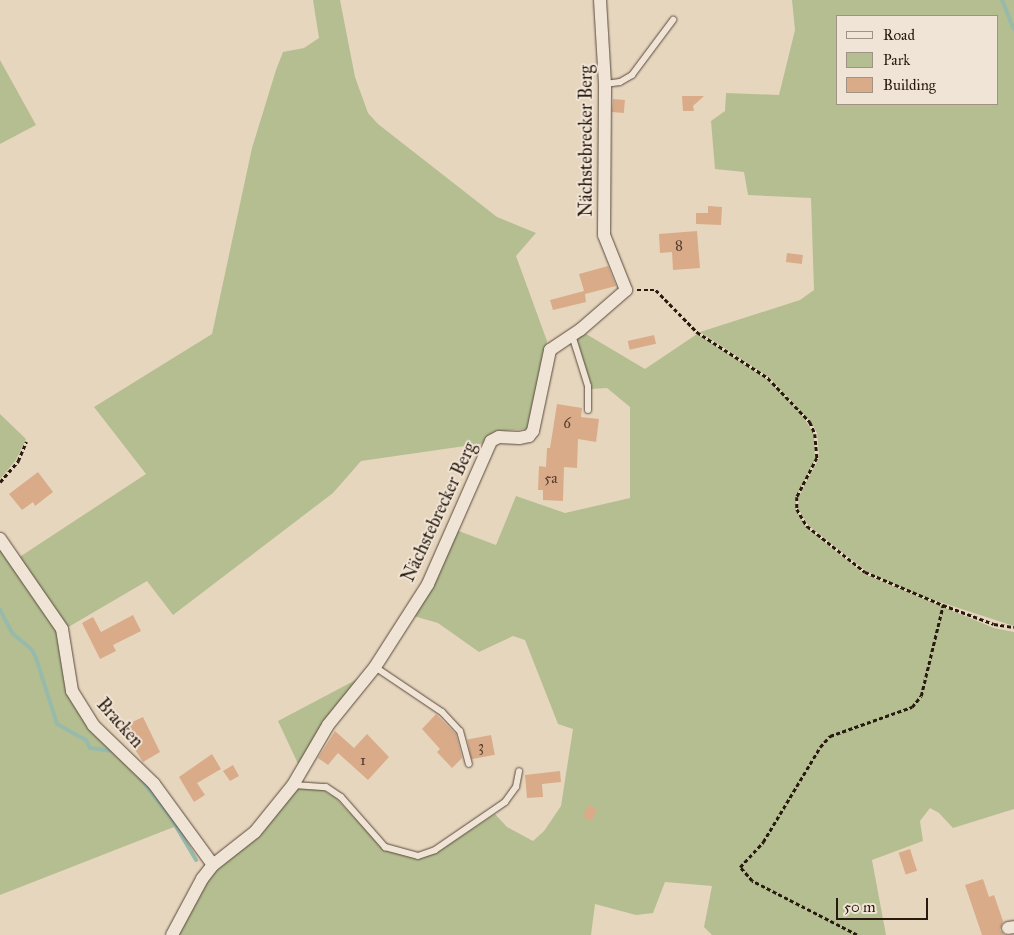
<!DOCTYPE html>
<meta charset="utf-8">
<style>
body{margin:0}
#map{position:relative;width:1014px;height:935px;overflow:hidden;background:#e7d6be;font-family:"IM FELL Great Primer",serif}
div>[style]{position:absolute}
.green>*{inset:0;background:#b5be91}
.stream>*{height:4px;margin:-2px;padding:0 2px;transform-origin:2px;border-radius:2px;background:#98baab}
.building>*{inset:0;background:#daab89;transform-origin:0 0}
.path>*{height:2.5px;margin-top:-1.25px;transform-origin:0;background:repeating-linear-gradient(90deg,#291a10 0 4px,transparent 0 6.5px)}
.roads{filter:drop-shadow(0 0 1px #58493c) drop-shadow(0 0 1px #58493c)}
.service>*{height:6px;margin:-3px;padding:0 3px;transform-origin:3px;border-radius:3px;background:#efe4d5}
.minor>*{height:12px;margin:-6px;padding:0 6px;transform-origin:6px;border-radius:6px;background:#efe4d5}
span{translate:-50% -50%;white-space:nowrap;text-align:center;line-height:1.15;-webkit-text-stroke:4px #efe4d5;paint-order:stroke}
.number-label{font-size:15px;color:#553e2e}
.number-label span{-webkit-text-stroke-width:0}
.street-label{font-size:18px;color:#291a10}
.legend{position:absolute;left:836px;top:15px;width:162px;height:90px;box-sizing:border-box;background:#efe4d5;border:1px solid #a09386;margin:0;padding:6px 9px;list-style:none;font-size:15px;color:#291a10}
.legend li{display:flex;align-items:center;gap:10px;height:25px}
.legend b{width:25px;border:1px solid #a09386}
.scale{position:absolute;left:836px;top:898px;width:92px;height:22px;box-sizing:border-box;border:2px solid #291a10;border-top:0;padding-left:6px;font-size:15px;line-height:18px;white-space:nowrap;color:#291a10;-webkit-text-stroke:4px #efe4d5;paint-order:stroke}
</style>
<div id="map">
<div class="green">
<i style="clip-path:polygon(313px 0,340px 0,355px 77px,368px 113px,378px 124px,497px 217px,536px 233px,516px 256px,547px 341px,535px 418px,529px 429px,496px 431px,489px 435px,486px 443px,361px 461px,333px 493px,173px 615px,147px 581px,65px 629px,18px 558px,146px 474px,94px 407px,212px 334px,252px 148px,276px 70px,283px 52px,304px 48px,319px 38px)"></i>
<i style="clip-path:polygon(evenodd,792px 0,1014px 0,1014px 626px,915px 594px,866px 571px,808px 525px,798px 508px,799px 496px,819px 458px,817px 433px,811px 422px,769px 377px,700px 332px,800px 300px,814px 290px,811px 198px,748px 195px,744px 172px,715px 169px,711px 121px,725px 111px,726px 93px,779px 95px,795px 30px,792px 0,838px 16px,998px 16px,998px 104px,838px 104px,838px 16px)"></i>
<i style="clip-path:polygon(0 60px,36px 125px,0 144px)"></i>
<i style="clip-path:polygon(581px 331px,645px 369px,697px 334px,767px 379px,798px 409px,814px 434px,815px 460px,796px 498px,796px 510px,806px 527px,864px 574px,994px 628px,1014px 632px,1014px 809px,953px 828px,939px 813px,930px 808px,920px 821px,923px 841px,872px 860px,886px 935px,712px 935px,704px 927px,712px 886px,665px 882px,653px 913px,636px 915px,595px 904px,591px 935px,177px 935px,207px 879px,293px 790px,303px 787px,321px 789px,336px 798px,383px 848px,417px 859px,437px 852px,495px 814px,507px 827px,533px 841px,544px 831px,561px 806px,573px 729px,558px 724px,525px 640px,513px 636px,479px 652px,438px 623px,410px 615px,456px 530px,496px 545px,516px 496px,565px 513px,630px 498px,630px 407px,607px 388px,591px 389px,575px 337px)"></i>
<i style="clip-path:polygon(0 414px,26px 439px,16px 460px,0 479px)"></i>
<i style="clip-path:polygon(0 544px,59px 631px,70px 692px,179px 825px,0 895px)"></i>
<i style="clip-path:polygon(367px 674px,300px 768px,278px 721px)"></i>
</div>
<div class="stream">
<i style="left:1002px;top:0;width:31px;rotate:68deg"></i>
<i style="left:0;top:610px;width:26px;rotate:62deg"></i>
<i style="left:12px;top:633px;width:26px;rotate:40deg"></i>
<i style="left:32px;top:650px;width:9px;rotate:63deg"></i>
<i style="left:36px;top:658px;width:69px;rotate:72.3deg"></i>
<i style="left:57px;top:724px;width:33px;rotate:29deg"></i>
<i style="left:86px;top:740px;width:9px;rotate:63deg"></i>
<i style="left:90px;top:748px;width:24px;rotate:7deg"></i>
<i style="left:141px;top:779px;width:49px;rotate:52.4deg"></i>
<i style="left:171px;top:818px;width:49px;rotate:59.2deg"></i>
</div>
<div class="building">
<i style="clip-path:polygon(682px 96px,704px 96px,693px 106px,694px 111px,683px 111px)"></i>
<i style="left:613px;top:99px;width:12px;height:13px;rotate:5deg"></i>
<i style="clip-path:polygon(708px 206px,722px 207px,721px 225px,696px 224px,696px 213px,708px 213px)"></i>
<i style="clip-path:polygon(697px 231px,700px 268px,673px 270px,672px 252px,660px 253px,659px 234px)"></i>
<i style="left:787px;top:253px;width:16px;height:9px;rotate:7deg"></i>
<i style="clip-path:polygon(608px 266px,616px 286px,585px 294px,586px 302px,553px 310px,550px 300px,584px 291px,579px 274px)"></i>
<i style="left:654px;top:335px;width:9px;height:27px;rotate:77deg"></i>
<i style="clip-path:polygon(557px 404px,582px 408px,581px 417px,599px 419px,596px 442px,578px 439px,577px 468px,564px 467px,563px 501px,543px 500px,543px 490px,538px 490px,539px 466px,546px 467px,547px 448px,550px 448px)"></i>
<i style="clip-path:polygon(38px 472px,53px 492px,35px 506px,33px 502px,22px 510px,9px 494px)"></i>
<i style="clip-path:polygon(133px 615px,141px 631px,113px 645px,116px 651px,100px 659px,82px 623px,93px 617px,101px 632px)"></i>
<i style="clip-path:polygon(436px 714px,456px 734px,462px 758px,452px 768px,437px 752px,440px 749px,422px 729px)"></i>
<i style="clip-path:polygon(143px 717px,160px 752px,143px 762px,134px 748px,139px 745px,128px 724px)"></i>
<i style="clip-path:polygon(335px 731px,354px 748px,367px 734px,389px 757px,368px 780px,338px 753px,328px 765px,318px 758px)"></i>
<i style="left:491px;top:735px;width:20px;height:24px;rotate:79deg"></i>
<i style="clip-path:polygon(212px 754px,221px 769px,197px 783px,205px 795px,194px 802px,179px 777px)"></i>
<i style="clip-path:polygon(233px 765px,239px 776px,230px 781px,223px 771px)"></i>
<i style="clip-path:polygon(560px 771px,561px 782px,542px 784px,543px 797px,527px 798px,525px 775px)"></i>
<i style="left:588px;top:805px;width:10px;height:13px;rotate:24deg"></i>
<i style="left:910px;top:849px;width:23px;height:12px;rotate:72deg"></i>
<i style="clip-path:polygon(983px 879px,989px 897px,994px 895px,1003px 921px,1000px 930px,1004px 935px,982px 935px,965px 885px)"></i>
</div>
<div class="path">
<i style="left:637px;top:290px;width:19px"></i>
<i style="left:656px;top:290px;width:59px;rotate:45.7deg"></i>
<i style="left:697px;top:332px;width:85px;rotate:32.9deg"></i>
<i style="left:768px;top:378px;width:61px;rotate:46.3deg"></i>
<i style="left:810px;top:422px;width:13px;rotate:67deg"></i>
<i style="left:815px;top:434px;width:24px;rotate:85deg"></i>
<i style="left:817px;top:458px;width:44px;rotate:117.1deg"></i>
<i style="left:797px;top:497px;width:12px;rotate:90deg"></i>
<i style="left:797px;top:509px;width:20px;rotate:60deg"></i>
<i style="left:807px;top:526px;width:74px;rotate:38.4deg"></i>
<i style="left:865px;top:572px;width:85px;rotate:22.9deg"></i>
<i style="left:0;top:482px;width:28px;rotate:-49deg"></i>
<i style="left:18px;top:461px;width:21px;rotate:-67deg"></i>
<i style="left:857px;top:935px;width:118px;rotate:-152.8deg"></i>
<i style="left:752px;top:881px;width:18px;rotate:-131deg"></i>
<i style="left:740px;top:867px;width:34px;rotate:-47deg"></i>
<i style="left:763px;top:842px;width:111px;rotate:-59deg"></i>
<i style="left:820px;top:747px;width:15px;rotate:-48deg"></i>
<i style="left:830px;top:736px;width:87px;rotate:-19.5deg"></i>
<i style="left:912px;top:707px;width:14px;rotate:-51deg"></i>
<i style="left:921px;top:696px;width:94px;rotate:-76.4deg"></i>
<i style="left:943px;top:605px;width:54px;rotate:20.4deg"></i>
<i style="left:994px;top:624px;width:20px;rotate:9deg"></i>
</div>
<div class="roads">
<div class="service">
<i style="left:605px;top:84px;width:15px;rotate:-8deg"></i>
<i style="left:620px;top:82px;width:14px;rotate:-30deg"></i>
<i style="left:632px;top:75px;width:69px;rotate:-53.3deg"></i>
<i style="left:572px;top:335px;width:53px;rotate:72.6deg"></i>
<i style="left:588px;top:386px;width:24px;rotate:90deg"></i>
<i style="left:375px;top:667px;width:81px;rotate:33.9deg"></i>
<i style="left:442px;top:712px;width:26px;rotate:47deg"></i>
<i style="left:460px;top:731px;width:34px;rotate:75deg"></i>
<i style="left:294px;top:785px;width:32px;rotate:4deg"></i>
<i style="left:326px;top:787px;width:18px;rotate:34deg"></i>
<i style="left:341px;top:797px;width:67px;rotate:48.7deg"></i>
<i style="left:385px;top:847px;width:34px;rotate:15deg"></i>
<i style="left:418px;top:856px;width:18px;rotate:-19deg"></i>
<i style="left:435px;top:850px;width:85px;rotate:-34.4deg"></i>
<i style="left:505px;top:802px;width:19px;rotate:-54deg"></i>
<i style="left:516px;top:787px;width:16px;rotate:-79deg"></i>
</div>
<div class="minor">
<i style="left:0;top:539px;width:109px;rotate:55.4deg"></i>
<i style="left:62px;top:629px;width:63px;rotate:80.8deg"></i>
<i style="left:72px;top:691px;width:40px;rotate:58deg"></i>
<i style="left:93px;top:725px;width:85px;rotate:44deg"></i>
<i style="left:154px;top:784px;width:100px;rotate:53.9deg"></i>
<i style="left:1008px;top:928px;width:6px;rotate:-9deg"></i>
<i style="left:172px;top:935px;width:64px;rotate:-61.8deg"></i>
<i style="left:202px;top:879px;width:18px;rotate:-52deg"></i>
<i style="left:213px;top:865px;width:53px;rotate:-38.2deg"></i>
<i style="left:255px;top:832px;width:60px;rotate:-51deg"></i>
<i style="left:293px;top:785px;width:69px;rotate:-59.7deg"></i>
<i style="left:328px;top:725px;width:75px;rotate:-51deg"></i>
<i style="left:375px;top:667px;width:98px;rotate:-57.4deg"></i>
<i style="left:428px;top:584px;width:156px;rotate:-66.2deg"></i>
<i style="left:491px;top:441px;width:9px;rotate:-27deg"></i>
<i style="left:499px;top:437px;width:20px;rotate:3deg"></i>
<i style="left:519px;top:438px;width:10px;rotate:-11deg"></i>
<i style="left:529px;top:436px;width:6px;rotate:-51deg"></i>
<i style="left:533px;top:431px;width:83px;rotate:-78.1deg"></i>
<i style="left:550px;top:350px;width:36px;rotate:-34deg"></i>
<i style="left:580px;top:330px;width:61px;rotate:-41deg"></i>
<i style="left:626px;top:290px;width:59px;rotate:-111.8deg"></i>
<i style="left:604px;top:235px;width:151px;rotate:-89.6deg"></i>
<i style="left:605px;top:84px;width:84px;rotate:-93.4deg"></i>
</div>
</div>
<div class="number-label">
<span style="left:679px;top:246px">8</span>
<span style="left:567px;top:424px">6</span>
<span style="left:551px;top:479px">5a</span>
<span style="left:481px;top:747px">3</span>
<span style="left:363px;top:761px">1</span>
</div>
<div class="street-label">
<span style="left:586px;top:141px;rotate:-90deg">Nächstebrecker Berg</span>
<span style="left:439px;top:512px;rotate:-65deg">Nächstebrecker Berg</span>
<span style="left:120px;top:723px;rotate:48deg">Bracken</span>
</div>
<ul class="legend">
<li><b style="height:6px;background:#efe4d5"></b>Road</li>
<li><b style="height:14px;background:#b5be91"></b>Park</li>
<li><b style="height:14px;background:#daab89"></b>Building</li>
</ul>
<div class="scale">50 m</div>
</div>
